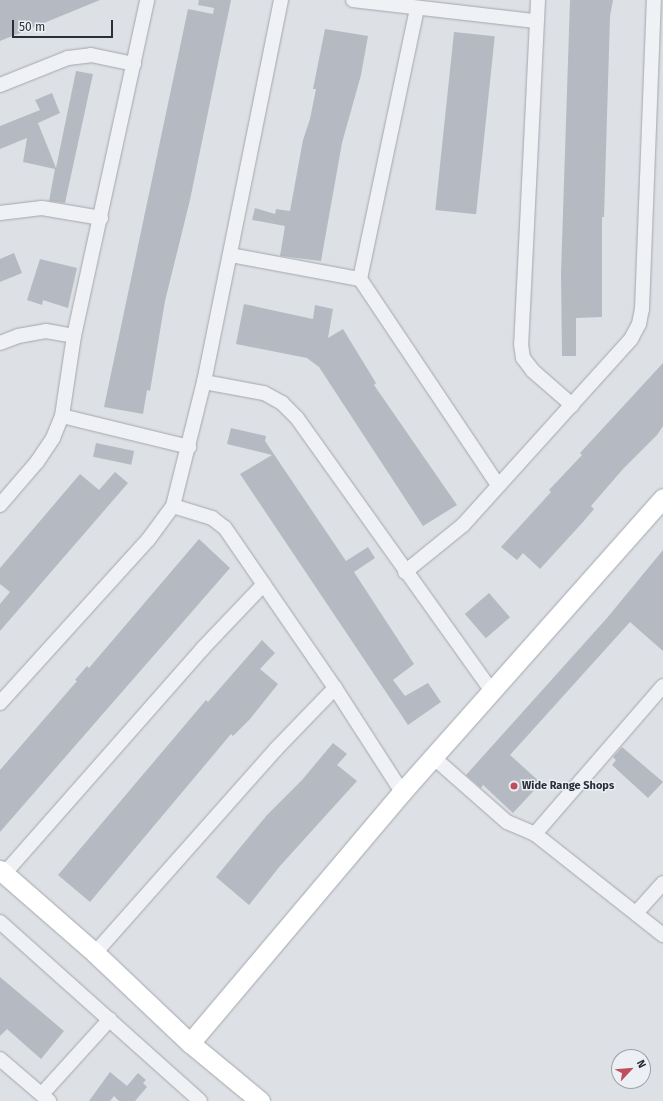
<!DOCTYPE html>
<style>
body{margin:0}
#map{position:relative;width:663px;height:1101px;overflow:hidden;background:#dde0e5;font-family:"Fira Sans",sans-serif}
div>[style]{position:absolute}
.building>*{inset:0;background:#b5b9c1;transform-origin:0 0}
.roads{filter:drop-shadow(0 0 1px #a3a7ae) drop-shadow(0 0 1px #a3a7ae)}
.street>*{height:14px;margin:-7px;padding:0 7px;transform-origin:7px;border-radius:7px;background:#eff1f4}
.secondary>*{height:19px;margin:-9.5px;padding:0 9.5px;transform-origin:9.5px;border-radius:9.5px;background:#fff}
.dots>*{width:11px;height:11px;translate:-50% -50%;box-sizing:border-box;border:2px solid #eceff3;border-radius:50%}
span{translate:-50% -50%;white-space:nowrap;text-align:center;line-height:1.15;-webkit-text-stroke:3px #eceff3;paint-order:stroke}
.poi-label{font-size:11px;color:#282f3a;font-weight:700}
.left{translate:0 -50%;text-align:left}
.north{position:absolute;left:611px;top:1049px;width:40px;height:40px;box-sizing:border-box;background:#eceff3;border:1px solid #9ea2a9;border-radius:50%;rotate:64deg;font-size:11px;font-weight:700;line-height:16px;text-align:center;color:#282f3a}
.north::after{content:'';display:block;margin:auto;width:14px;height:18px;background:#bd4f5e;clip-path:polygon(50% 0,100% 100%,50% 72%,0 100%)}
.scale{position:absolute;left:12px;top:20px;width:101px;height:18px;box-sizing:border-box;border:2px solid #282f3a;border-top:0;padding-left:5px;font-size:12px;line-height:14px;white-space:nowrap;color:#282f3a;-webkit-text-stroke:3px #eceff3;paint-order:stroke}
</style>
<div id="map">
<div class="building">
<i style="clip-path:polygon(0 0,100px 0,0 41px)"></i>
<i style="clip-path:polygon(199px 0,231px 0,190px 200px,165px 301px,150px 391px,147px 390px,143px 414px,104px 407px,188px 9px,213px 14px,214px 8px,198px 5px)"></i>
<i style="clip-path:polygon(570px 0,613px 0,610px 16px,604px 217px,602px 217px,602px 317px,576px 318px,576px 356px,562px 356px,561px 273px)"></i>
<i style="clip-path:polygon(325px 29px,368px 36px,361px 75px,342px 143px,321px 261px,280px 256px,285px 226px,252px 220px,255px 208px,275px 214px,276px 209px,290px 211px,303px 140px,310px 119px,316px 89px,313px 89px)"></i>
<i style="left:454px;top:32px;width:41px;height:179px;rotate:6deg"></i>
<i style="clip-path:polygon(76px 71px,93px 74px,65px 203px,49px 201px,55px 169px,23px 162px,27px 138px,0 149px,0 126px,40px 110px,35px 100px,52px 93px,60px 113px,38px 123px,56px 168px)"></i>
<i style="clip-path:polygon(14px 253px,22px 273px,0 282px,0 259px)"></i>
<i style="clip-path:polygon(40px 259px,77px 268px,68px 308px,43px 300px,42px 305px,27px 300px)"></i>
<i style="clip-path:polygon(244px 304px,313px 319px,315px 305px,333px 309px,328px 338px,343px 329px,376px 383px,374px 385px,457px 505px,423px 526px,319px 367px,307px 358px,236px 344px)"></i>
<i style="clip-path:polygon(663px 363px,663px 426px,657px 435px,623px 469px,591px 506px,594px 509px,583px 522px,540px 569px,523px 553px,517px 560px,501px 547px,551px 492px,549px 490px,582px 455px,580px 453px)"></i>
<i style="clip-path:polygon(231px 428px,266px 436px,265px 441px,346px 561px,368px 547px,375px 558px,354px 572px,414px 664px,393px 680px,405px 696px,428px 683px,441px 702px,408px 725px,240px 474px,272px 455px,227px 444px)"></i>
<i style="left:96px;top:443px;width:39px;height:14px;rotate:12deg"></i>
<i style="clip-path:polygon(115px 472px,128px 483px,0 631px,0 604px,10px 592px,0 584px,0 568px,80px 474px,99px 490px)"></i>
<i style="clip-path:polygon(199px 539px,230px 568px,0 832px,0 770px,77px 681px,75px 680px,87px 666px,89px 668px)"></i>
<i style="clip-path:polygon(663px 550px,663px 651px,630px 622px,510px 755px,541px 783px,513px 813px,483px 785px,481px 788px,466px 775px,607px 618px)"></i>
<i style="left:489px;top:593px;width:32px;height:32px;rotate:49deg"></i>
<i style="clip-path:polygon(262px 640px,275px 653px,260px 669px,278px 684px,250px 719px,233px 736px,231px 734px,90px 902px,58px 875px,190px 719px,206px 700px,208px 702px)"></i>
<i style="clip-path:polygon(333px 743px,347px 754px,337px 765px,357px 781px,280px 866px,249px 905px,216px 877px,267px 815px,302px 780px)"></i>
<i style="clip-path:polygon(622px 747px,663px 782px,648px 798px,612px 765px,616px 760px,613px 757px)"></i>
<i style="clip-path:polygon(0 977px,64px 1031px,41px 1059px,7px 1029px,0 1036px)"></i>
<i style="clip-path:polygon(110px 1072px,127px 1086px,138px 1073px,146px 1080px,143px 1083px,147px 1087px,135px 1101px,119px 1101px,114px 1096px,110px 1101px,89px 1101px)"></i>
</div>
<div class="roads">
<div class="street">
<i style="left:353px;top:0;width:183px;rotate:6.6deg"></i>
<i style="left:538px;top:0;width:344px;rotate:92.8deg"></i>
<i style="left:521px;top:344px;width:14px;rotate:82deg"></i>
<i style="left:523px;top:358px;width:16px;rotate:52deg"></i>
<i style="left:533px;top:371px;width:52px;rotate:41.1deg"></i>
<i style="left:0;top:85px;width:73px;rotate:-21.7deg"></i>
<i style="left:68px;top:58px;width:23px;rotate:-7deg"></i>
<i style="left:91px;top:55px;width:44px;rotate:11.8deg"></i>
<i style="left:0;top:213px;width:42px;rotate:-6.8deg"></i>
<i style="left:42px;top:208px;width:60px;rotate:9.6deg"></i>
<i style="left:230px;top:255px;width:132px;rotate:10.5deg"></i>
<i style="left:360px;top:279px;width:248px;rotate:56.2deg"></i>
<i style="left:360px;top:279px;width:277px;rotate:-78.1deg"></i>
<i style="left:0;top:343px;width:19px;rotate:-21deg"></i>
<i style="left:18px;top:336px;width:28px;rotate:-10deg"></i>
<i style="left:46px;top:331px;width:28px;rotate:10deg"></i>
<i style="left:204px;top:382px;width:61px;rotate:10.4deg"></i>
<i style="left:264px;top:393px;width:21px;rotate:29deg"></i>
<i style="left:282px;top:403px;width:21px;rotate:45deg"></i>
<i style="left:297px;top:418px;width:335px;rotate:54.5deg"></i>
<i style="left:62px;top:416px;width:131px;rotate:13.7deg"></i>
<i style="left:0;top:505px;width:57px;rotate:-49.3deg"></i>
<i style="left:37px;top:462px;width:29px;rotate:-56deg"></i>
<i style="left:53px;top:438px;width:24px;rotate:-68deg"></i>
<i style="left:62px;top:416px;width:81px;rotate:-81.5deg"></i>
<i style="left:74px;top:336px;width:344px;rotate:-77.7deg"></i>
<i style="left:173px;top:506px;width:41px;rotate:17.1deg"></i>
<i style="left:212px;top:518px;width:16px;rotate:38deg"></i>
<i style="left:225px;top:528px;width:194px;rotate:55.5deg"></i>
<i style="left:335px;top:688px;width:124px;rotate:57.2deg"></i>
<i style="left:405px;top:572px;width:75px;rotate:-39deg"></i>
<i style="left:463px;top:525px;width:251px;rotate:-47.9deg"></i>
<i style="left:631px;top:339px;width:17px;rotate:-62deg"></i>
<i style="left:639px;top:324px;width:15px;rotate:-79deg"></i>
<i style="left:642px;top:309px;width:309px;rotate:-87.8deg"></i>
<i style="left:663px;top:686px;width:196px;rotate:130.9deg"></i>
<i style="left:535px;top:834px;width:163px;rotate:38.3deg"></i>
<i style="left:0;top:703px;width:220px;rotate:-47.8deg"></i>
<i style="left:148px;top:540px;width:42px;rotate:-53.7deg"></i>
<i style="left:173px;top:506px;width:128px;rotate:-76deg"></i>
<i style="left:204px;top:382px;width:390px;rotate:-78.6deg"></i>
<i style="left:433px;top:757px;width:98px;rotate:41.3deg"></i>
<i style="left:507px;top:822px;width:30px;rotate:23deg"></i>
<i style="left:4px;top:874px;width:301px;rotate:-48.6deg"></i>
<i style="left:203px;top:648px;width:88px;rotate:-46.4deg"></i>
<i style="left:637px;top:912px;width:39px;rotate:-48deg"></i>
<i style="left:0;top:922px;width:268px;rotate:41.8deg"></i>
<i style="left:95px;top:953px;width:273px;rotate:-48.4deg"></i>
<i style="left:276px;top:749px;width:85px;rotate:-46deg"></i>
<i style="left:0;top:1059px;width:65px;rotate:40.6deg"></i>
<i style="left:42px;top:1094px;width:101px;rotate:-47.8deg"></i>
</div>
<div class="secondary">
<i style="left:0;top:870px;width:126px;rotate:41.1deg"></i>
<i style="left:95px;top:953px;width:131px;rotate:43.5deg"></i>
<i style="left:190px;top:1043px;width:91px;rotate:39.6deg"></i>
<i style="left:190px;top:1043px;width:329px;rotate:-49.8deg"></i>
<i style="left:402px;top:792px;width:393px;rotate:-48.4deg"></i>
</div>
</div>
<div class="dots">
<i style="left:514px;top:786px;background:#bd4f5e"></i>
</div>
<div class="poi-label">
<span class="left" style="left:522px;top:786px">Wide Range Shops</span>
</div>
<div class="north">N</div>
<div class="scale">50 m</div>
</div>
